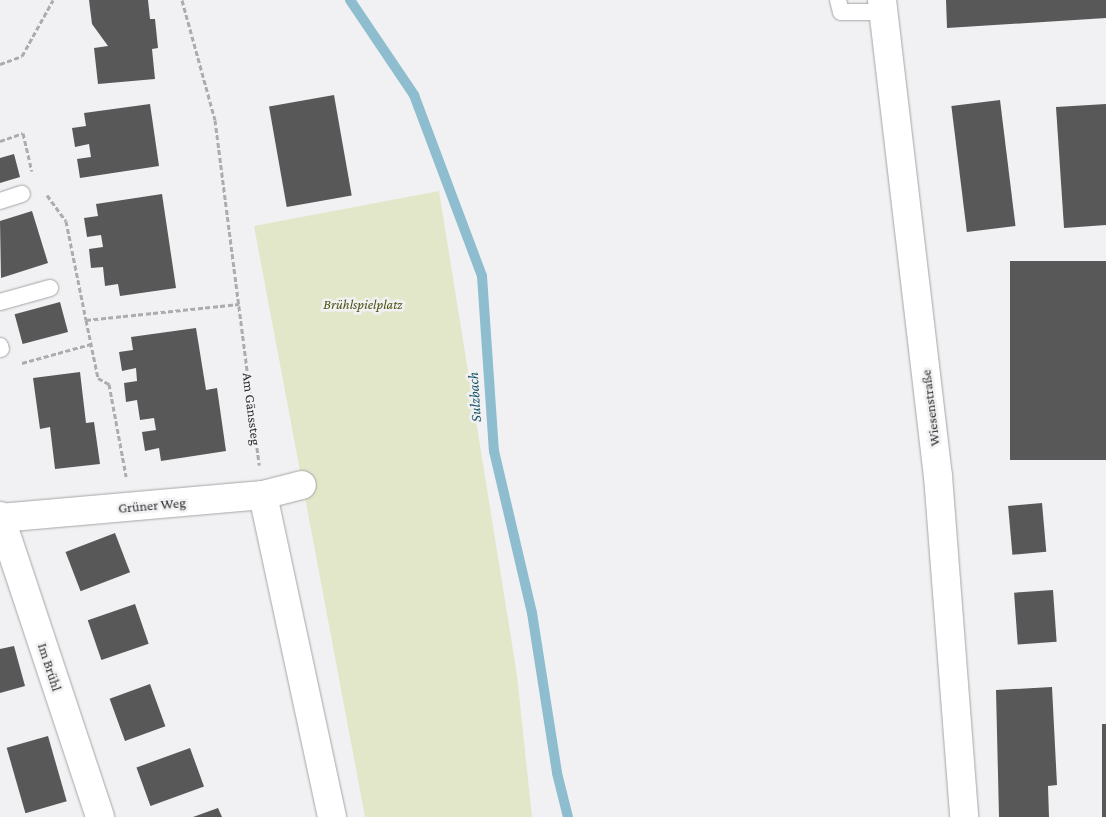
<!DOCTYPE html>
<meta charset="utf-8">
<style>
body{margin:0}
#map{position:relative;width:1106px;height:817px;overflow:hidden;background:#f1f1f3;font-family:"Crimson Pro",serif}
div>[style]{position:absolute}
.green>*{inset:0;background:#e3e7c9}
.stream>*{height:10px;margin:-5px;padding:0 5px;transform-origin:5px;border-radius:5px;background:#8dbdce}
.building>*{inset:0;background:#595859;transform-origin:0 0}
.path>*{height:3px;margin-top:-1.5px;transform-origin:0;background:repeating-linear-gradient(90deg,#acacad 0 5px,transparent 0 7.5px)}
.roads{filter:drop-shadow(0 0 1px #a5a5a7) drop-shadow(0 0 1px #a5a5a7)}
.service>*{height:16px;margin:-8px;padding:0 8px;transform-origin:8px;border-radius:8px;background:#fff}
.minor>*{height:28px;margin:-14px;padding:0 14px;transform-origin:14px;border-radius:14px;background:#fff}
span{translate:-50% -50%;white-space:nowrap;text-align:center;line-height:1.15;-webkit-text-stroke:5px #f1f1f3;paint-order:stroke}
.park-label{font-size:14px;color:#4d520f;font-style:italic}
.street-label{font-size:14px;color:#2d2d2d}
.water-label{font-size:15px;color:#165668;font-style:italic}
</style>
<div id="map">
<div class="green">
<i style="clip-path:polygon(439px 191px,517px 675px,532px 817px,365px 817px,254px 226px)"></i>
</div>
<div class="stream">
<i style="left:350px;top:0;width:115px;rotate:56deg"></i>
<i style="left:414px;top:95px;width:193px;rotate:69.4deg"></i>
<i style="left:482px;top:276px;width:175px;rotate:86.1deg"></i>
<i style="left:494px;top:451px;width:166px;rotate:76.8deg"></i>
<i style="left:532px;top:613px;width:162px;rotate:81.1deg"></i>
<i style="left:557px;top:773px;width:45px;rotate:76deg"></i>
</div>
<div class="building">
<i style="clip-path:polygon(89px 0,148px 0,150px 19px,155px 19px,158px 48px,152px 49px,155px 79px,98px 84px,94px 48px,108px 46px,92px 24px)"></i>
<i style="clip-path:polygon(946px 0,1106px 0,1106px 18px,947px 28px)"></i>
<i style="left:334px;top:95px;width:102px;height:66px;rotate:80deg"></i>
<i style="left:1000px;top:100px;width:127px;height:49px;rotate:83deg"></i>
<i style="clip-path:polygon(150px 104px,159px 166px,80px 178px,77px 159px,91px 157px,89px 144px,75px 147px,72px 128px,86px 126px,84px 113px)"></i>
<i style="clip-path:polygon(1106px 104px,1106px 225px,1064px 228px,1056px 107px)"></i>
<i style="clip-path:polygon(14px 154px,20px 177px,0 183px,0 158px)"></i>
<i style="clip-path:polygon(162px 194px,176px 288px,120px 296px,118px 284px,105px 286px,103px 267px,91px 268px,89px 249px,103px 247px,101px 235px,87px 237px,84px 218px,98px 216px,96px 204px)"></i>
<i style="clip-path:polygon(32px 211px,48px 263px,1px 278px,0 221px)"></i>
<i style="left:1106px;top:261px;width:199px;height:96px;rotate:90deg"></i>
<i style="left:60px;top:302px;width:31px;height:47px;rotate:75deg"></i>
<i style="clip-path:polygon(196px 328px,206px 390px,217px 388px,226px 451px,161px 461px,159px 448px,145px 451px,142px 432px,156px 430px,154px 418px,140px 420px,137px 400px,126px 402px,124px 383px,137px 381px,136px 368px,122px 371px,119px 352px,133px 350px,131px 337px)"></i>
<i style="clip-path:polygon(80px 372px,86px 423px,94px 422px,100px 464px,55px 469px,50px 427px,40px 429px,33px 378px)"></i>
<i style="left:1042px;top:503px;width:49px;height:34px;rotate:85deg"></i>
<i style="left:115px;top:533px;width:42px;height:53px;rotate:69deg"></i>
<i style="left:1053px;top:590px;width:52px;height:39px;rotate:86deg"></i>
<i style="left:135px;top:604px;width:42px;height:50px;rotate:71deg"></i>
<i style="clip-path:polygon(14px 646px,25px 686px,0 693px,0 649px)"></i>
<i style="left:150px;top:684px;width:45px;height:43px;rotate:70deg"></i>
<i style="clip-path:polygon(1052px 687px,1057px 785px,1048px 786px,1049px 817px,999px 817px,996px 690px)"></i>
<i style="left:1102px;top:724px;width:4px;height:93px"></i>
<i style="left:48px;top:736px;width:68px;height:43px;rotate:74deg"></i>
<i style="left:190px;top:748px;width:41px;height:57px;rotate:70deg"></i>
<i style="clip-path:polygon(218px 808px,222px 817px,193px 817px)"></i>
</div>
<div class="path">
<i style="left:182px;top:0;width:124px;rotate:74.6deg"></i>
<i style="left:215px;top:120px;width:348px;rotate:82.7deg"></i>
<i style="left:0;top:64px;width:23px;rotate:-20deg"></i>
<i style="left:22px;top:56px;width:64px;rotate:-61deg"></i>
<i style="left:0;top:141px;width:24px;rotate:-19deg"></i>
<i style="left:23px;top:133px;width:39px;rotate:77deg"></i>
<i style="left:47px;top:195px;width:32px;rotate:54deg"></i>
<i style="left:66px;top:221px;width:101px;rotate:78.6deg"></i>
<i style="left:86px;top:320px;width:154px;rotate:-6deg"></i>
<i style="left:86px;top:320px;width:59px;rotate:78.3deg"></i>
<i style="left:98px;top:378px;width:13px;rotate:29deg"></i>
<i style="left:109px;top:384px;width:94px;rotate:79.5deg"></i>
<i style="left:22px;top:363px;width:72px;rotate:-15.4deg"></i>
</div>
<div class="roads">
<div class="service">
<i style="left:838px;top:0;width:12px;rotate:76deg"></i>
<i style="left:841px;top:12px;width:43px"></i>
<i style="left:0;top:201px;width:23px;rotate:-18deg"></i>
<i style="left:0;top:302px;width:52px;rotate:-15.6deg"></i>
<i style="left:0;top:346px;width:3px;rotate:72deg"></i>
</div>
<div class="minor">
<i style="left:882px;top:0;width:479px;rotate:83.3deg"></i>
<i style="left:938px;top:476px;width:342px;rotate:85.6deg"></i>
<i style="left:263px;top:495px;width:329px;rotate:77.9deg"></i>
<i style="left:0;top:516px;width:317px;rotate:71.6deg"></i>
<i style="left:0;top:518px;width:264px;rotate:-5deg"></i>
<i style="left:263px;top:495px;width:40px;rotate:-14.4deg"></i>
</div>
</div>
<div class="park-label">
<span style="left:363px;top:304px">Brühlspielplatz</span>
</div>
<div class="street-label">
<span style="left:930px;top:408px;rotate:-97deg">Wiesenstraße</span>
<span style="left:252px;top:409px;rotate:83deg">Am Gänssteg</span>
<span style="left:152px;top:505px;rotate:-5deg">Grüner Weg</span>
<span style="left:50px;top:667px;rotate:72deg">Im Brühl</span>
</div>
<div class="water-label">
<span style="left:475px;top:397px;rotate:-94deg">Sulzbach</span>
</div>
</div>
